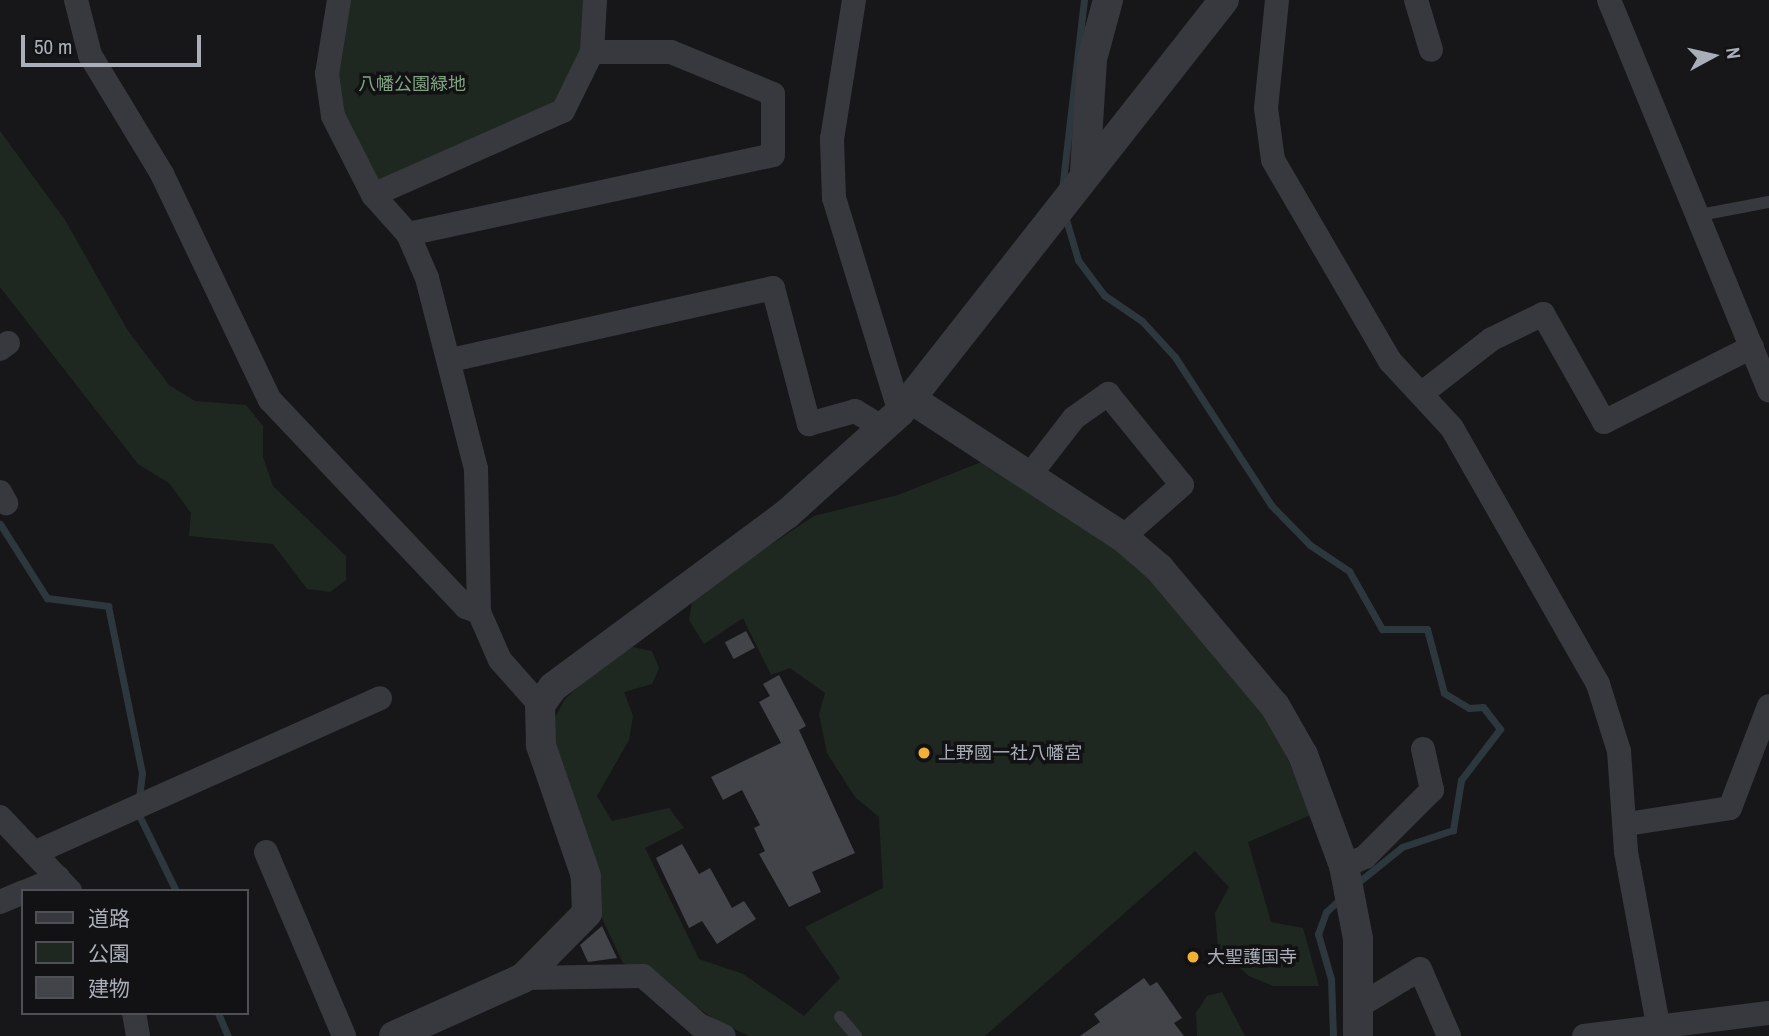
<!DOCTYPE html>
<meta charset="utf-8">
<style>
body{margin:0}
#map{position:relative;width:1769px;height:1036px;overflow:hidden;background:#171719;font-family:"Archivo Narrow","Noto Sans JP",sans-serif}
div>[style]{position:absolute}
.green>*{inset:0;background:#1f2820}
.stream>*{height:7px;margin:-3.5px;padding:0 3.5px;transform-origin:3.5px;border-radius:3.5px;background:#2d373e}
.building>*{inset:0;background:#434449;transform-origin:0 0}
.service>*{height:12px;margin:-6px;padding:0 6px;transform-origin:6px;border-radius:6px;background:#38393e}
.minor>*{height:24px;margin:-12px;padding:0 12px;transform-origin:12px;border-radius:12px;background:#38393e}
.tertiary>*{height:30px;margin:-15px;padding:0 15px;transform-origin:15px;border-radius:15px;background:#38393e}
.dots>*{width:19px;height:19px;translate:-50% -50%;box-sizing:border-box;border:4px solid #121214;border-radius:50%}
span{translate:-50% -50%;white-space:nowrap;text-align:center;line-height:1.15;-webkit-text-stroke:7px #121214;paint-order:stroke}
.park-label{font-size:18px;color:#80a482}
.poi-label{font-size:18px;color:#a9aeb9}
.left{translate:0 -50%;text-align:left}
.legend{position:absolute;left:21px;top:889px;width:228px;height:126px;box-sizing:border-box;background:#121214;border:2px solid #4e5056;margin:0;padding:9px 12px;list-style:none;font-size:21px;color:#a9aeb9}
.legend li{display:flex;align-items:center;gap:14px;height:35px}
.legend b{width:35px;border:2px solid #4e5056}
.north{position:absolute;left:1678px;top:21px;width:70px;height:70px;-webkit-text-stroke:5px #121214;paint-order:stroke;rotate:82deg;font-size:19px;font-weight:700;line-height:28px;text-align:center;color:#a9aeb9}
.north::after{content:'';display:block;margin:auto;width:24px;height:32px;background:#a9aeb9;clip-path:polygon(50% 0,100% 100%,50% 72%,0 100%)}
.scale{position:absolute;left:21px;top:35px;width:180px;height:32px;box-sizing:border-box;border:4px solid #a9aeb9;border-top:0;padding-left:9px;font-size:21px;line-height:24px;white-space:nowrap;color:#a9aeb9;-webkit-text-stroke:5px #121214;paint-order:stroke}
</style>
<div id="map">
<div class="green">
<i style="clip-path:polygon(339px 0,595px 0,563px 111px,373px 195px,340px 135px,332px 48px)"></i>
<i style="clip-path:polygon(0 131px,65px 220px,128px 331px,169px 385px,195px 401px,246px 405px,263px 426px,263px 457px,273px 486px,346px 556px,346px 580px,330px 592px,307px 589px,273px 544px,189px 536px,191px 513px,169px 483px,138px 464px,0 287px)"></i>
<i style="clip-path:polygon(984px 461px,1072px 514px,1151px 576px,1266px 712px,1313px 814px,1248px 842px,1271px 922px,1303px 928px,1319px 986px,1273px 986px,1249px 976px,1218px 948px,1215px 913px,1229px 887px,1195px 851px,985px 1036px,749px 1036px,715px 1020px,646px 971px,623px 963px,601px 916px,601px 874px,556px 743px,552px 723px,565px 699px,623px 645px,652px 651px,659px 668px,652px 684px,624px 692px,633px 716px,629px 740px,597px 796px,612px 821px,669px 808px,684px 828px,645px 848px,699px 959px,743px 974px,804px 1016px,840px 978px,805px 927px,883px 888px,879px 817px,855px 797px,827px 753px,819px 714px,825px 693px,790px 668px,771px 675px,743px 618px,704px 644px,689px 620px,693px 597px,814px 516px,898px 495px)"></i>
<i style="clip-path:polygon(1222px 992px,1245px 1036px,1197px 1036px,1196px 1013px,1207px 996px)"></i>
</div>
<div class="stream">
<i style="left:1062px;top:190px;width:191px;rotate:-83.4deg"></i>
<i style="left:1065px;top:216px;width:46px;rotate:73.5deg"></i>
<i style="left:1078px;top:260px;width:44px;rotate:53.4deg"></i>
<i style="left:1104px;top:295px;width:46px;rotate:34.4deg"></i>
<i style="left:1142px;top:321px;width:49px;rotate:47.5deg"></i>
<i style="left:1175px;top:357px;width:176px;rotate:57deg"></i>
<i style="left:1271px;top:505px;width:56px;rotate:45.7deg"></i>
<i style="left:1310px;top:545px;width:47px;rotate:33.7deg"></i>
<i style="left:1349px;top:571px;width:67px;rotate:60.4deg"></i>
<i style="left:1382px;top:629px;width:45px"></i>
<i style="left:1427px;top:629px;width:66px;rotate:75.1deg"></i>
<i style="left:1444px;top:693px;width:29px;rotate:31deg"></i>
<i style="left:1469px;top:708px;width:14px;rotate:-4deg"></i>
<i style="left:1483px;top:707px;width:28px;rotate:52deg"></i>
<i style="left:1500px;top:729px;width:64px;rotate:127.4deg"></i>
<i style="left:1461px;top:780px;width:51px;rotate:99.1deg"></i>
<i style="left:1453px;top:830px;width:54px;rotate:161.6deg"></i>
<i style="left:1402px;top:847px;width:59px;rotate:141.2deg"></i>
<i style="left:0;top:524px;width:88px;rotate:57.6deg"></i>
<i style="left:47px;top:598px;width:62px;rotate:7.5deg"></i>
<i style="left:108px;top:606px;width:170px;rotate:78.5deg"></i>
<i style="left:142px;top:773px;width:26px;rotate:97deg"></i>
<i style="left:137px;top:811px;width:89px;rotate:64deg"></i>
<i style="left:218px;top:1013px;width:25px;rotate:67deg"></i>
<i style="left:1333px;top:1036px;width:57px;rotate:-92deg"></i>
<i style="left:1331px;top:979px;width:47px;rotate:-106.1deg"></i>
<i style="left:1318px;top:934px;width:23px;rotate:-70deg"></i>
<i style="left:1326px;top:912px;width:22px;rotate:-43deg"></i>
</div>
<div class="building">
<i style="left:746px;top:631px;width:19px;height:24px;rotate:62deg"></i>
<i style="clip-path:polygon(779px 675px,806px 726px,799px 730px,855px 853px,812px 872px,821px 892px,789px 907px,759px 854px,765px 851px,754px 828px,760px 825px,742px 790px,723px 800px,711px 777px,781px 743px,759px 702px,770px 696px,763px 684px)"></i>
<i style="clip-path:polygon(682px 844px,699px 874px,710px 868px,732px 908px,744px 901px,756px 919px,717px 944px,702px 921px,689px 928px,656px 858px)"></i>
<i style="clip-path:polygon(602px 926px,617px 958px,588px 962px,580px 945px)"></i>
<i style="clip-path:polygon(1144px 978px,1150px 986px,1157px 982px,1182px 1018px,1174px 1023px,1184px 1036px,1080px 1036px,1100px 1022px,1094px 1014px)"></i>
</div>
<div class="service">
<i style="left:1700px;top:215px;width:70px;rotate:-10.7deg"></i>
<i style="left:840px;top:1017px;width:25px;rotate:50deg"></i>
</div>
<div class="minor">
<i style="left:76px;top:0;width:57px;rotate:75.7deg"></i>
<i style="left:90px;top:55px;width:139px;rotate:58.8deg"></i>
<i style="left:162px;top:174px;width:250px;rotate:64.5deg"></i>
<i style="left:270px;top:400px;width:285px;rotate:46.6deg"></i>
<i style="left:466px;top:607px;width:14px;rotate:21deg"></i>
<i style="left:339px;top:0;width:75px;rotate:99.2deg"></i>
<i style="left:327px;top:74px;width:42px;rotate:81.9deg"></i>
<i style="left:333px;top:116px;width:89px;rotate:63.1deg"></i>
<i style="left:373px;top:195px;width:52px;rotate:48.1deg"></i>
<i style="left:408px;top:234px;width:48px;rotate:66.6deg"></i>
<i style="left:427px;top:278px;width:197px;rotate:75.6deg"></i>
<i style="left:476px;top:469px;width:143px;rotate:88.8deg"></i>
<i style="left:479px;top:612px;width:52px;rotate:66.4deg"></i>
<i style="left:500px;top:660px;width:60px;rotate:48.4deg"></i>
<i style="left:854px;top:0;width:141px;rotate:99deg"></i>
<i style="left:832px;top:139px;width:59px;rotate:88.1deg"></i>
<i style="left:834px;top:198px;width:224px;rotate:72.9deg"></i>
<i style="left:1277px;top:0;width:109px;rotate:95.8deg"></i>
<i style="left:1266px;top:108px;width:52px;rotate:82.3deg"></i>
<i style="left:1273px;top:160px;width:233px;rotate:59.8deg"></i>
<i style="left:1390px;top:361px;width:91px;rotate:47.2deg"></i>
<i style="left:1452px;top:428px;width:295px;rotate:60.3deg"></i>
<i style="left:1598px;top:684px;width:70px;rotate:72.6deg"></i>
<i style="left:1619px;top:751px;width:101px;rotate:86deg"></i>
<i style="left:1626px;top:852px;width:176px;rotate:79.5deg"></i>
<i style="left:1416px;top:0;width:52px;rotate:73.3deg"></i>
<i style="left:1609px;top:0;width:422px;rotate:67.7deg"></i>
<i style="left:373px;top:195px;width:208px;rotate:-23.9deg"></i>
<i style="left:563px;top:111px;width:66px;rotate:-63.8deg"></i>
<i style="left:592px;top:52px;width:52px;rotate:-86.7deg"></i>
<i style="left:408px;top:234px;width:373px;rotate:-12.2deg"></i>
<i style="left:773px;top:155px;width:61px;rotate:-90deg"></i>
<i style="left:773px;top:94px;width:110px;rotate:-157.6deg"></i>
<i style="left:671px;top:52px;width:79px;rotate:180deg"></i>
<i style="left:0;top:349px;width:10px;rotate:-37deg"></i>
<i style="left:451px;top:360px;width:330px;rotate:-12.6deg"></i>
<i style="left:773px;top:288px;width:141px;rotate:75.2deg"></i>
<i style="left:809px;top:424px;width:48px;rotate:-15.8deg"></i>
<i style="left:855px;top:411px;width:33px;rotate:31deg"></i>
<i style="left:1421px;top:394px;width:90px;rotate:-37.8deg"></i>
<i style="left:1492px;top:339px;width:57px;rotate:-26.1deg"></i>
<i style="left:1543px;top:314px;width:124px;rotate:60.5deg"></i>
<i style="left:1604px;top:422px;width:166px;rotate:-26.9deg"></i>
<i style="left:1029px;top:476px;width:73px;rotate:-52.2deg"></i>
<i style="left:1074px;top:418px;width:42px;rotate:-35.2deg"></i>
<i style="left:1108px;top:394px;width:117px;rotate:50.9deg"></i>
<i style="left:1182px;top:485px;width:79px;rotate:138.6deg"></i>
<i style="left:0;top:492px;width:13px;rotate:61deg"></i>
<i style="left:0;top:817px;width:102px;rotate:46.6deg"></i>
<i style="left:1627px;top:824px;width:104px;rotate:-8.8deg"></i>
<i style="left:1730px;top:808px;width:109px;rotate:-69.1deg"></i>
<i style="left:266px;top:852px;width:200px;rotate:67deg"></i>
<i style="left:34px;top:853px;width:379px;rotate:-24.1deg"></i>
<i style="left:1344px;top:866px;width:23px;rotate:-23deg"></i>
<i style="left:1365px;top:857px;width:95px;rotate:-45deg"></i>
<i style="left:1432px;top:790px;width:42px;rotate:-102.4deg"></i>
<i style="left:27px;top:891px;width:34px;rotate:-23deg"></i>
<i style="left:0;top:902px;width:25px;rotate:-23deg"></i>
<i style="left:523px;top:978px;width:120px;rotate:-1deg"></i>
<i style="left:643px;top:976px;width:74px;rotate:41.2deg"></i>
<i style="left:699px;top:1025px;width:27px;rotate:24deg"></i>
<i style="left:1359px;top:1006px;width:71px;rotate:-31.2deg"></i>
<i style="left:1420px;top:969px;width:73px;rotate:66.6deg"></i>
<i style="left:134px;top:1013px;width:23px;rotate:80deg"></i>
<i style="left:1584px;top:1036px;width:186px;rotate:-7.1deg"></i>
</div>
<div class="tertiary">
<i style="left:1085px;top:171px;width:112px;rotate:-86.4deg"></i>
<i style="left:1092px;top:59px;width:61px;rotate:-74.8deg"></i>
<i style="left:911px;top:399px;width:253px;rotate:33.1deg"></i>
<i style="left:1123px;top:537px;width:48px;rotate:40.7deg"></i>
<i style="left:1159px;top:568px;width:180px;rotate:50deg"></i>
<i style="left:1275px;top:706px;width:56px;rotate:60.3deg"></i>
<i style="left:1303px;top:755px;width:118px;rotate:69.7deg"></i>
<i style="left:1344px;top:866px;width:74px;rotate:79.1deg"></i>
<i style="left:1358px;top:939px;width:97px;rotate:90deg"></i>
<i style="left:394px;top:1036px;width:141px;rotate:-24.2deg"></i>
<i style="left:523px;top:978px;width:91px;rotate:-45.4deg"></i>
<i style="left:587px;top:913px;width:37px;rotate:-92deg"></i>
<i style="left:586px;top:876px;width:139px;rotate:-109deg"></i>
<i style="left:541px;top:745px;width:40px;rotate:-91.4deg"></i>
<i style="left:540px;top:705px;width:22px;rotate:-54deg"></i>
<i style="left:553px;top:687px;width:291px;rotate:-36.5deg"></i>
<i style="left:787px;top:514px;width:152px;rotate:-42.1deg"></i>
<i style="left:900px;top:412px;width:524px;rotate:-51.82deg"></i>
</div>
<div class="dots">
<i style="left:924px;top:753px;background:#f4b035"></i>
<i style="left:1193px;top:957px;background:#f4b035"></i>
</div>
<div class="park-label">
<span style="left:412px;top:84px">八幡公園緑地</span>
</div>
<div class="poi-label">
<span class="left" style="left:938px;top:753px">上野國一社八幡宮</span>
<span class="left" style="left:1207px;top:957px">大聖護国寺</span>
</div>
<ul class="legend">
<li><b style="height:9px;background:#38393e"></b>道路</li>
<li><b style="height:19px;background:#1f2820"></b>公園</li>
<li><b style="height:19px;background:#434449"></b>建物</li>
</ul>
<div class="north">N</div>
<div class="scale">50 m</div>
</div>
